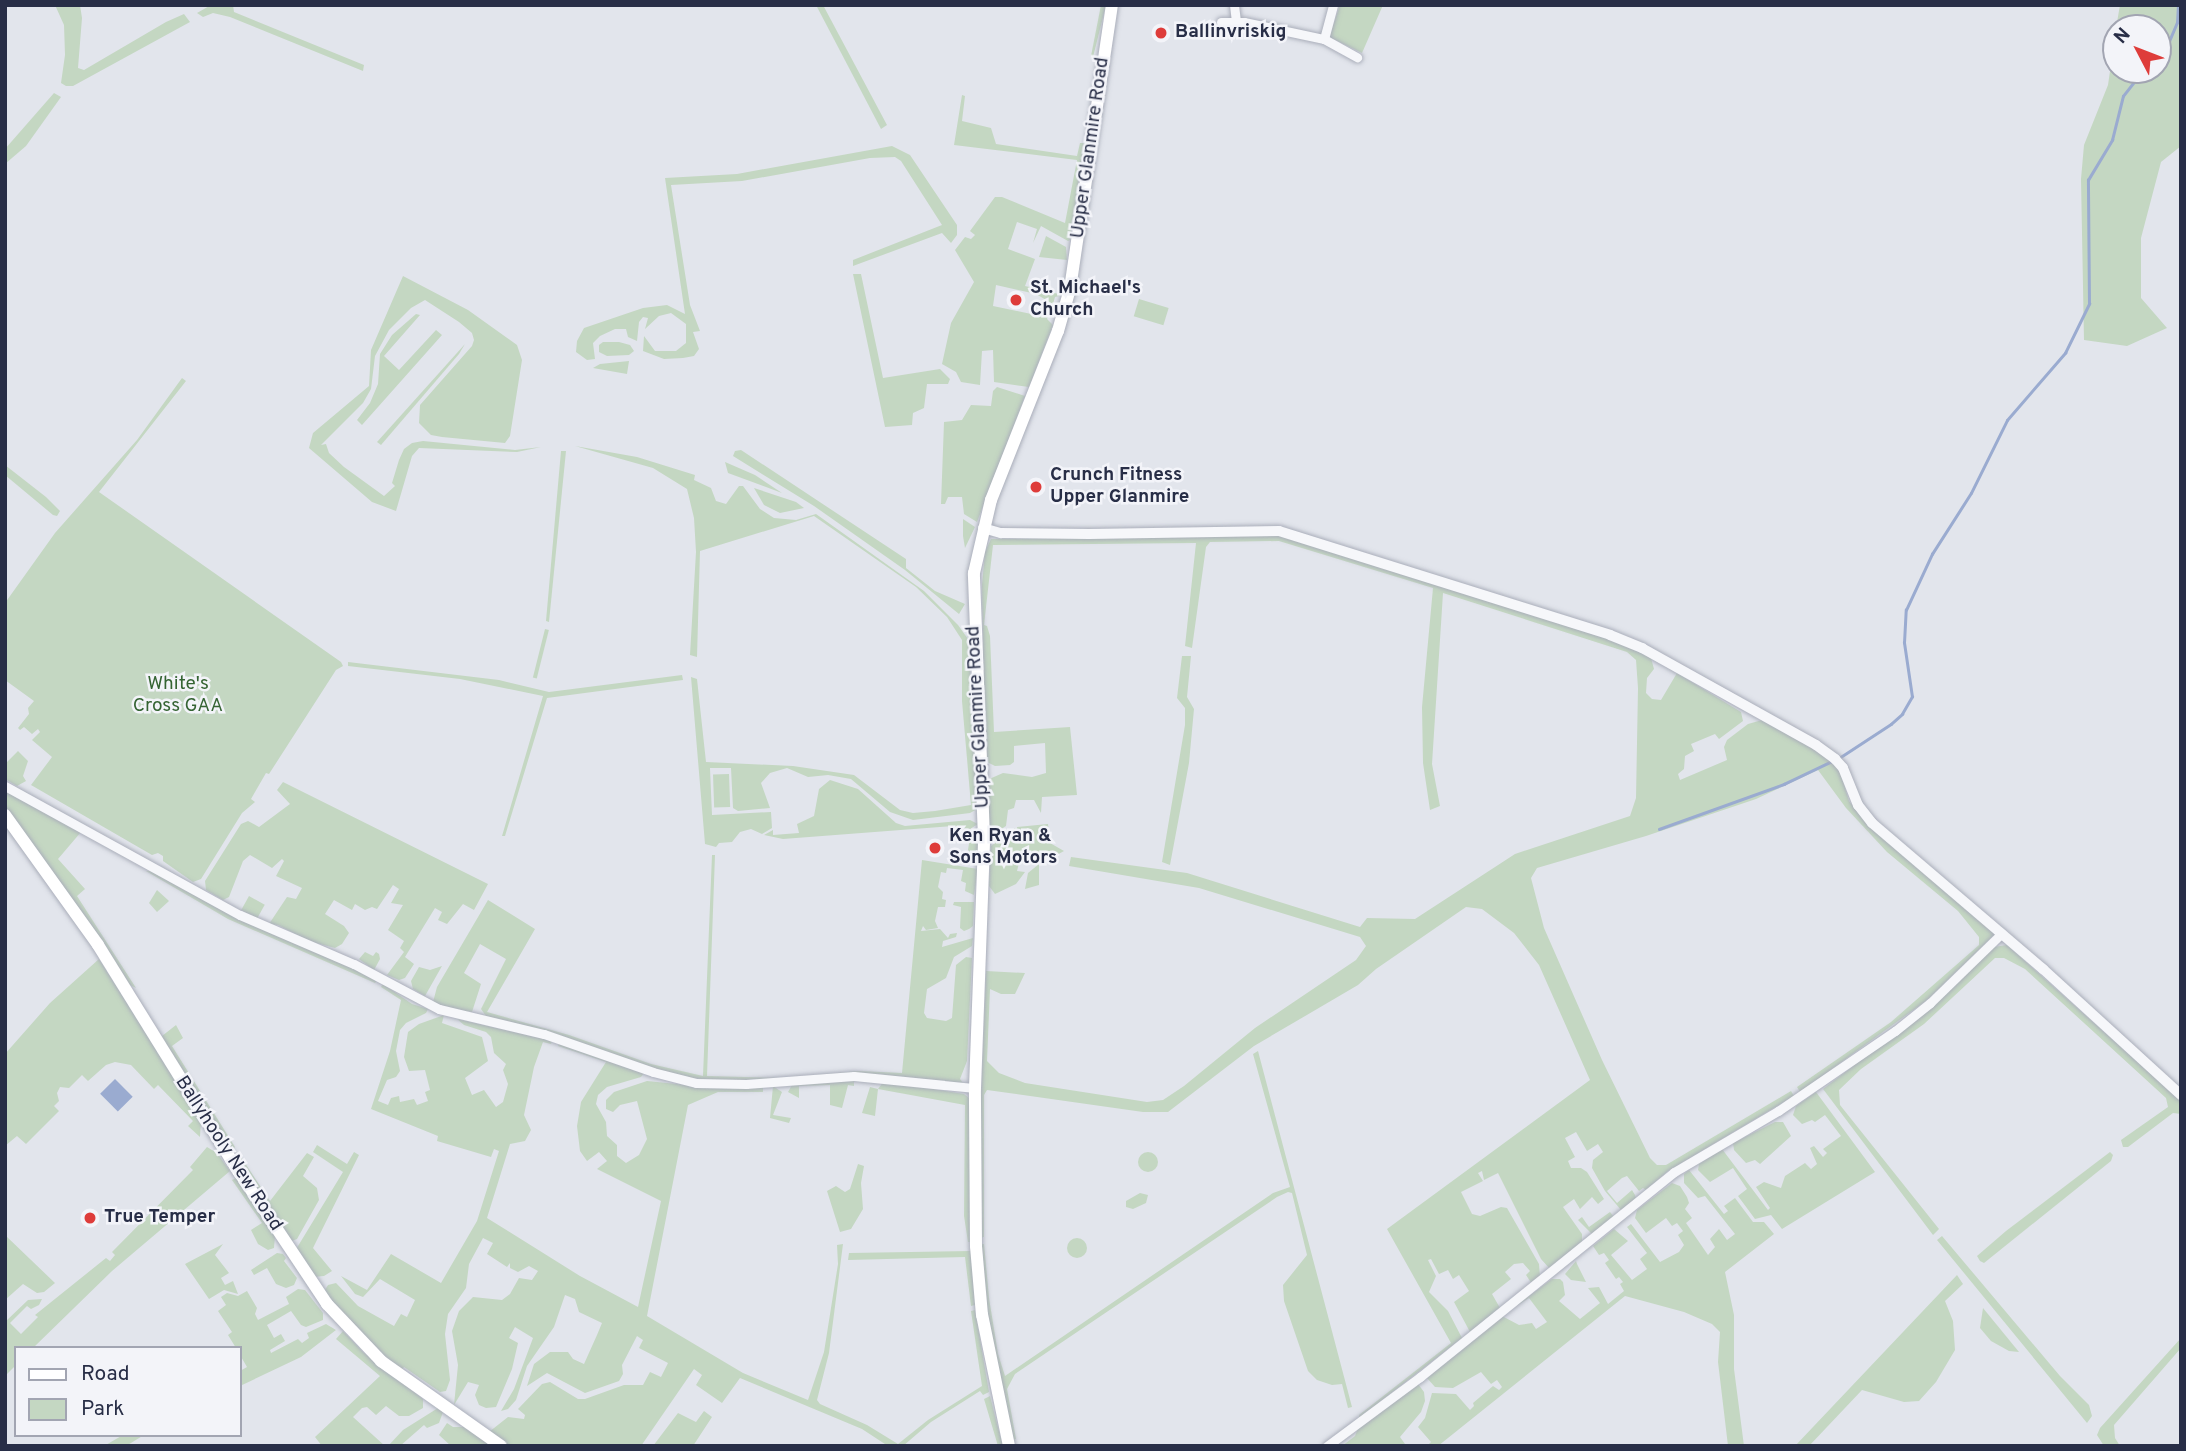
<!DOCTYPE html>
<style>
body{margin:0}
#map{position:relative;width:2186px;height:1451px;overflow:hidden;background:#e2e5ec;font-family:Overpass,sans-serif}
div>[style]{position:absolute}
.green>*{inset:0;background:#c4d7c2;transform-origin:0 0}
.round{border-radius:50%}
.water>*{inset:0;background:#9aabd0;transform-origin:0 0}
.stream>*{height:2.5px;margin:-1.25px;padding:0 1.25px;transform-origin:1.25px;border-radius:1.25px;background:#9aabd0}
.roads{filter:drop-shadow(0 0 2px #aaaeba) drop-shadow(0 0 2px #aaaeba)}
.minor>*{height:9px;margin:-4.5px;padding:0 4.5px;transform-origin:4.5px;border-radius:4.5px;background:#f6f7fa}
.tertiary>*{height:10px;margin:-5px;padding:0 5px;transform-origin:5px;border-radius:5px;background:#f6f7fa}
.secondary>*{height:12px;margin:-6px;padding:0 6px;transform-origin:6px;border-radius:6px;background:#fff}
.dots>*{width:19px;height:19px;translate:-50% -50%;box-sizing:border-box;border:4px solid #f3f4f9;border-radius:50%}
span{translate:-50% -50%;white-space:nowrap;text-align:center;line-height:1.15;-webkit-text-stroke:5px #f3f4f9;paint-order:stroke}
.poi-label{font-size:19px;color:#282e47;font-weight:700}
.left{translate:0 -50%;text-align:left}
.street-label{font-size:19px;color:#282e47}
.park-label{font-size:19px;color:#356433}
.frame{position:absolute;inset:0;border:7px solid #282e47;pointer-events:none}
.legend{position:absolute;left:14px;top:1346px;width:228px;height:91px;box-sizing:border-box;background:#f3f4f9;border:2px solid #a2a5b2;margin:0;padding:9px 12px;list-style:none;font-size:21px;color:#282e47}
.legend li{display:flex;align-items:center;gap:14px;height:35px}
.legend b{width:35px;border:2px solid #a2a5b2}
.north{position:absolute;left:2102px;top:14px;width:70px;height:70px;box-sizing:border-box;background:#f3f4f9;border:2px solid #a2a5b2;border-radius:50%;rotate:312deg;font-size:19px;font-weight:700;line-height:28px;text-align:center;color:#282e47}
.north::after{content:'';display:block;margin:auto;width:24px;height:32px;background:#de3c3a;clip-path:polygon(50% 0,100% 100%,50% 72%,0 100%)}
</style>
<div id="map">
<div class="green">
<i style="clip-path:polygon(55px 5px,80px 5px,82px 18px,78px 68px,84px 70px,166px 22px,184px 14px,190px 22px,73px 86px,66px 86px,61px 83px,65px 55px,64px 25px)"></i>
<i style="clip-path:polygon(211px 5px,233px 5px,234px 12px,364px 65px,363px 71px,230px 17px,213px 13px,203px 17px,197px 13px)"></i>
<i style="clip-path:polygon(816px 5px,823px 5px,887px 125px,881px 129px)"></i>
<i style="clip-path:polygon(1101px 5px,1106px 5px,1093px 57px,1091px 56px)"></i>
<i style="clip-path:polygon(1340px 5px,1383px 5px,1362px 53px,1329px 37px)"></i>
<i style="clip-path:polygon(2120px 5px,2181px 5px,2181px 146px,2161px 162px,2141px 238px,2141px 298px,2167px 328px,2127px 346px,2084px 340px,2081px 179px,2084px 145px,2108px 85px,2116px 30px,2116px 70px,2158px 70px,2158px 28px,2116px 28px)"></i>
<i style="clip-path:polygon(54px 93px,61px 97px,26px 146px,5px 164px,5px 149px)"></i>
<i style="clip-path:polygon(962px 95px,965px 96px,962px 121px,991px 128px,996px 144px,1077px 156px,1080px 143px,1084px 143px,1070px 240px,1068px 241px,1041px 226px,1033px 243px,1037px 229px,1017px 222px,1008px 249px,1035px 259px,1025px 286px,1063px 295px,1055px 297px,1053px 304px,1036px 294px,996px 285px,993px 306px,1036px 315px,1050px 312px,1047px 319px,1053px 325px,1029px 387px,994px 382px,993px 350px,982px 351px,980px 385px,961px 382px,956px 372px,942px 364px,951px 323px,974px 282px,955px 250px,965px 237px,971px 239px,975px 235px,970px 231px,995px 197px,1002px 197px,1065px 223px,1077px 160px,954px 145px)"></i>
<i style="clip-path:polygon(892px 146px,910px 155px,957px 225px,957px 235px,951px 243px,942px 233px,853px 266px,853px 260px,942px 225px,901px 161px,895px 157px,870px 158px,742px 181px,671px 185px,690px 305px,700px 331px,693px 332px,699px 349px,694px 356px,683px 358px,664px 359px,643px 351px,644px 336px,655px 351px,676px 351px,686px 343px,686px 324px,671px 313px,659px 316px,645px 329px,648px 318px,643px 317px,639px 322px,637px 341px,628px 337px,626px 329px,615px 329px,600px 336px,593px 343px,595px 359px,587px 360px,576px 352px,577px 341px,584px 328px,643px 308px,667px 305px,685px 314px,665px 178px,737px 174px)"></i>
<i style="clip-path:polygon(1046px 236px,1066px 247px,1067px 260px,1039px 257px)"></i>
<i style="clip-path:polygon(853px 274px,861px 274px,883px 378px,940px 369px,950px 379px,948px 384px,927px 384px,924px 408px,913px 413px,912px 425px,885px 427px)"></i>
<i style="clip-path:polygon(403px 276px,468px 310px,517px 345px,522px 360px,510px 436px,505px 443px,442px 437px,431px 435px,419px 423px,420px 405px,472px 346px,474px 340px,472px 333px,459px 322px,425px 300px,411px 308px,389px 330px,375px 356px,371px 389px,363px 403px,321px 445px,326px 444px,329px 453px,344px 467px,384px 496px,395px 486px,392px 483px,399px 460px,404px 449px,412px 443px,423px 441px,515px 450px,541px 447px,517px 452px,419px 448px,412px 456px,396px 511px,372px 502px,309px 448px,313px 433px,369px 386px,371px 350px)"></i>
<i style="left:1139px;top:299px;width:31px;height:18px;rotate:17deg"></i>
<i style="clip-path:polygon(416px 314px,420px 315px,384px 356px,399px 370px,436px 330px,442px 335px,362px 425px,357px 420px,370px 403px,378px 384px,380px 354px,392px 335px)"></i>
<i style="clip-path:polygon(603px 342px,619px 342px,630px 345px,634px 351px,629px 355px,607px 356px,599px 352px,599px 345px)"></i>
<i style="clip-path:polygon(465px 344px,459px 354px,381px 445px,377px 442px)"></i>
<i style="clip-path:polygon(629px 361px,627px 374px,593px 368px,600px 364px)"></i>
<i style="clip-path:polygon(182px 378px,186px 381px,99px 492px,341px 662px,343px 666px,336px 670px,269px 774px,266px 773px,251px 799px,255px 802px,242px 813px,201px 879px,193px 882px,163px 861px,163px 856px,158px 853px,152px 855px,31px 785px,52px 757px,32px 740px,40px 732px,38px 729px,32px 734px,24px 727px,20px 730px,18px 728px,29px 714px,28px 708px,34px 701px,5px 680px,5px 603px,55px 533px,137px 440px)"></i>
<i style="clip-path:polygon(997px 387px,1025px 396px,977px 522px,964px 514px,962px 497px,948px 497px,945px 504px,941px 504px,944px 422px,962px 420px,971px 405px,991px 406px,993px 391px)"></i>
<i style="clip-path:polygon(575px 446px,637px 457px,695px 475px,694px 480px,711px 488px,716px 501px,726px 504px,739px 486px,743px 486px,760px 509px,774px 518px,796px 520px,816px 514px,924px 591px,958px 625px,968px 639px,979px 808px,970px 813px,913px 820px,890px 812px,851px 779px,828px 775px,808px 777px,787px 768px,770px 773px,761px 783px,770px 808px,738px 811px,733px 808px,731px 768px,710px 768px,712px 815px,771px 812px,772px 828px,762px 834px,751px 829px,740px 832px,732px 842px,719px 843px,716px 847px,705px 844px,691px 677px,697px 679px,706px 762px,793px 766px,854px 775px,900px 810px,913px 813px,935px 811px,971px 805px,962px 701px,962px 640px,947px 617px,916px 587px,814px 516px,700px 551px,697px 657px,690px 655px,696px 552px,694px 518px,687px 489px,653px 468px)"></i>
<i style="clip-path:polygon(741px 450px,906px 559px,906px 568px,935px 591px,965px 604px,959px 614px,905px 570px,814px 506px,733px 456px,735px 451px)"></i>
<i style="clip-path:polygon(561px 451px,566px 451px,549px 622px,546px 621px)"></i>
<i style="clip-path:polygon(725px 462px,755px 475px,782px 493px,728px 473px)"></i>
<i style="clip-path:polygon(5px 465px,46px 497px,60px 511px,57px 516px,53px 515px,5px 475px)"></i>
<i style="clip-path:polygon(754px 488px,796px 502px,804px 508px,780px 513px,764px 505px)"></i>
<i style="clip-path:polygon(963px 519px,975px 527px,965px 548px,963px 536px)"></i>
<i style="clip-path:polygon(1278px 535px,1617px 642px,1651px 658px,1654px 669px,1647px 678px,1646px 693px,1652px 699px,1661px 700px,1677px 673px,1741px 712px,1743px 721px,1719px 739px,1715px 734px,1691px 744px,1694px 751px,1685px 756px,1684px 769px,1678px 774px,1680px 780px,1727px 760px,1724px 747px,1727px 740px,1748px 724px,1762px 720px,1826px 755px,1840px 771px,1849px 801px,1870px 827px,1995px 934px,1927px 1000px,1800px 1092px,1797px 1087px,1891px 1022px,1979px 945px,1979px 937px,1958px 911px,1887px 852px,1846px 808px,1818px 770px,1756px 799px,1646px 836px,1537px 868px,1531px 878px,1544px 928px,1602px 1060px,1650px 1158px,1657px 1165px,1666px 1165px,1791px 1091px,1794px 1096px,1668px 1171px,1646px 1190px,1643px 1188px,1639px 1191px,1627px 1176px,1622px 1178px,1607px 1191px,1617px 1203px,1632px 1190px,1635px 1195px,1636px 1199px,1621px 1210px,1605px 1191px,1592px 1168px,1593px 1160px,1603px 1152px,1598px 1144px,1587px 1151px,1576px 1132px,1565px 1138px,1575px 1157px,1568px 1161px,1571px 1168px,1581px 1168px,1587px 1172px,1604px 1199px,1598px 1204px,1592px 1197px,1580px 1209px,1574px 1199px,1563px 1207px,1582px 1234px,1582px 1242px,1550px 1269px,1541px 1259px,1498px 1173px,1484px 1180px,1482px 1171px,1478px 1173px,1483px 1181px,1461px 1192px,1472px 1214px,1480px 1216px,1501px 1207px,1507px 1208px,1539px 1264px,1540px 1277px,1532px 1284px,1526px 1275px,1530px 1271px,1523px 1263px,1514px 1264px,1505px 1272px,1511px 1279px,1492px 1294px,1500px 1308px,1470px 1332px,1454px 1302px,1469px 1291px,1459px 1275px,1453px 1279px,1448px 1270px,1439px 1274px,1431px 1259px,1428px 1260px,1436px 1276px,1429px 1292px,1448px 1311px,1462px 1338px,1359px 1418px,1359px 1415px,1451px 1343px,1387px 1229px,1590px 1080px,1539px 965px,1514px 933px,1482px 909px,1466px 907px,1376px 969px,1358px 985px,1254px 1046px,1168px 1112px,1143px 1112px,987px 1090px,984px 1095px,984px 1237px,980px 1238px,978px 1174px,986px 971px,1025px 973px,1015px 994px,1001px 994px,990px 989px,987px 1061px,999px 1073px,1025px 1083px,1147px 1102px,1163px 1100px,1184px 1086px,1255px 1028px,1356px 960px,1366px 946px,1360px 937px,1199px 888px,1069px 866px,1071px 857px,1187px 873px,1360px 927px,1367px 918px,1415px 919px,1515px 854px,1630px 816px,1636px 798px,1638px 688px,1636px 660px,1627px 652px,1443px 593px,1432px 764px,1440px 806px,1430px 810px,1423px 763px,1422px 707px,1433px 588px,1279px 541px,1210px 542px,1206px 547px,1192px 648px,1185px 646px,1196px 543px,993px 545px,984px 625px,987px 626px,990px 636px,994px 732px,1070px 727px,1077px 795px,1042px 797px,1041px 813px,1034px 800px,1016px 800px,1014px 808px,1008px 810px,1006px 826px,995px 833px,988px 829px,987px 780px,1003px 773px,1032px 777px,1046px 773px,1045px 743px,1014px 746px,1014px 762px,1010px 765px,995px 766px,985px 761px,982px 585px,985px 552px,991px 539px)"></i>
<i style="left:545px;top:629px;width:4px;height:50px;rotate:14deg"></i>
<i style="clip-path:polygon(1182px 656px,1191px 656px,1187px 697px,1194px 709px,1189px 763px,1170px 865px,1162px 862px,1185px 725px,1185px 708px,1177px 698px)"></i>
<i style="clip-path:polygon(348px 662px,499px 680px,549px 692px,682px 675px,683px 680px,547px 698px,505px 836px,502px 836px,543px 696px,460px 679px,348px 666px)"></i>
<i style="clip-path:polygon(18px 751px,28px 761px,23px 776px,26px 781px,17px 786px,5px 779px,5px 764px)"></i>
<i style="left:729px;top:774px;width:33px;height:16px;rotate:88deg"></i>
<i style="clip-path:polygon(830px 780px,858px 789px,896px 823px,905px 826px,970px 820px,978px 824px,970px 829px,953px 826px,783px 839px,764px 835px,773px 830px,773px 835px,799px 833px,797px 824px,814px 816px,819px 789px)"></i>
<i style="clip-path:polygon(283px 782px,488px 884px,474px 910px,463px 904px,447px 924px,438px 920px,442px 912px,435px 908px,405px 957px,414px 964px,405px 978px,399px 980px,387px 975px,404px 952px,400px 948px,404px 941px,388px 930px,403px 905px,391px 903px,399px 889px,393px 885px,377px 909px,372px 907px,365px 910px,355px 904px,352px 910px,334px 900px,325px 914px,344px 926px,349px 933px,342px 944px,335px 948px,309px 941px,278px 925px,269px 924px,287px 897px,296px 899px,302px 888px,276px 876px,284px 861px,282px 859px,272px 868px,250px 855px,243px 861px,229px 897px,223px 900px,206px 890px,205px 881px,241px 824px,248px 821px,259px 827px,290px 804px,277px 790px)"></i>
<i style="clip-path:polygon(9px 791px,81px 832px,58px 859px,85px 889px,77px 896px,136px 988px,128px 984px,5px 806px,5px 792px)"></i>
<i style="clip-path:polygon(1048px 824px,1050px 843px,1064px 851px,1053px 857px,1039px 858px,1026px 864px,1019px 863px,1017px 871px,1025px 872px,1016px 884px,995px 894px,989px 886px,991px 846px,1015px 828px,1016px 838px,1017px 827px)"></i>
<i style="clip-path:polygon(978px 835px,978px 861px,968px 850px,970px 837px)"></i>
<i style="clip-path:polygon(712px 855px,715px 855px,707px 1076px,786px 1078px,725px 1081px,679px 1077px,539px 1029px,486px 1016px,481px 1009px,506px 959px,480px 944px,464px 973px,481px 984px,472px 1012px,451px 1009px,433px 1002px,437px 987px,488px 900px,535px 929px,487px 1012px,569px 1035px,651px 1064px,703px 1076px)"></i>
<i style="clip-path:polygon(922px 860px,978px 869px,974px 895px,965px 891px,966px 883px,961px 881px,963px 870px,947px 868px,946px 873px,941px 872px,938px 887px,943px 892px,942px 899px,946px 900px,945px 907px,938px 907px,935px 921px,938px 928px,926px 930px,923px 926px,921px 931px,940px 929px,948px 938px,950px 934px,957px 933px,956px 937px,943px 941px,942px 947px,973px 938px,972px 946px,954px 957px,946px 978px,927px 989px,924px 1013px,927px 1018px,946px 1021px,952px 1018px,956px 965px,966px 957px,972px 958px,967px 1061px,960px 1079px,963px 1083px,875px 1074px,793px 1077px,859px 1071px,902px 1073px)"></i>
<i style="clip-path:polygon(1039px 864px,1039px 885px,1025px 889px,1028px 873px)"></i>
<i style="clip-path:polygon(146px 871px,153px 871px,230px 915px,338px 960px,377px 980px,375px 983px,228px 919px)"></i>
<i style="clip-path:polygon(157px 890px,169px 901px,157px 912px,149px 903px)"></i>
<i style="left:249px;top:896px;width:18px;height:16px;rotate:29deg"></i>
<i style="clip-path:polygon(954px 902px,974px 902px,973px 926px,969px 929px,964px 931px,960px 928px,961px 907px,953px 905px)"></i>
<i style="clip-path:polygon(2007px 945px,2181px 1101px,2181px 1114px,2173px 1113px,2128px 1147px,2123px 1147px,2121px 1140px,2168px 1107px,2166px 1098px,2025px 969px,2004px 958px,1995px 958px,1924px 1024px,1861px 1069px,1839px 1090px,1840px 1105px,1939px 1229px,1933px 1235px,1823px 1089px,1885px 1042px,1994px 947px)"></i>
<i style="clip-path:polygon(365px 952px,373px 956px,376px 952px,379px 954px,380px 959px,374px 970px,359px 959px)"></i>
<i style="clip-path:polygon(99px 959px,197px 1113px,201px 1121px,200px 1137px,188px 1126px,193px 1121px,158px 1085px,154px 1089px,131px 1065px,115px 1062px,106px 1065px,88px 1081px,82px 1075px,69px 1088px,60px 1087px,57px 1093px,59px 1101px,54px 1106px,59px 1111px,26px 1144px,17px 1136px,5px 1146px,5px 1054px,50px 1003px)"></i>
<i style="clip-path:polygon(442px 966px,425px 996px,413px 989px,411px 981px,419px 967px,430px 970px)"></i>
<i style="clip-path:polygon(383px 984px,412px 1004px,428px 1009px,426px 1013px,406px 1023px,400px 1030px,396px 1051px,400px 1071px,396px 1077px,387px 1080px,378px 1101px,388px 1105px,391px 1098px,399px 1096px,400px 1102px,414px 1099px,417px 1105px,428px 1101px,425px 1092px,430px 1090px,425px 1070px,409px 1071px,404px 1057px,408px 1032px,419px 1024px,444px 1015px,442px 1023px,482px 1037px,488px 1061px,465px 1078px,472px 1095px,484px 1090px,496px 1107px,503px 1102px,508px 1084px,503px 1070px,506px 1064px,494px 1053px,491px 1037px,486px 1032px,464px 1025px,457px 1019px,552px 1041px,551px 1044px,543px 1042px,534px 1067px,524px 1115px,531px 1130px,525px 1141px,510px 1144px,487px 1218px,580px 1276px,638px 1307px,661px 1201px,597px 1169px,607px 1161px,599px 1152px,587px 1161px,580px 1151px,577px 1126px,581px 1102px,606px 1062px,558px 1046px,559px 1043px,645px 1072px,641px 1077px,607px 1087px,598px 1095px,596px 1104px,606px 1122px,607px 1136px,617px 1145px,617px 1156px,626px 1163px,639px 1155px,647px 1139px,637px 1101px,620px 1105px,613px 1112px,606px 1109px,606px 1100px,614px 1092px,647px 1081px,717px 1088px,763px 1087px,763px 1092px,718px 1092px,688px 1105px,647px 1316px,743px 1373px,808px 1400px,824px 1352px,838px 1264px,837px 1245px,843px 1244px,829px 1353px,817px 1400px,820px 1404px,867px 1425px,898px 1444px,928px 1420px,982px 1386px,971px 1311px,975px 1310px,989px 1392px,983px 1395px,980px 1391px,931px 1422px,903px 1446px,888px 1446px,862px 1429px,740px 1378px,722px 1403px,696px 1385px,702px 1375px,694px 1369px,641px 1446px,508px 1446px,489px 1432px,508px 1417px,524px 1419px,525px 1415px,518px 1409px,542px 1384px,550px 1382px,578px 1399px,585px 1399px,624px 1385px,643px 1385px,650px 1372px,661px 1377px,668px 1363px,639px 1348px,643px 1340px,637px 1336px,622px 1365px,623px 1374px,619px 1381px,585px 1393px,547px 1373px,527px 1386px,534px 1364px,550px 1352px,568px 1352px,573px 1359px,584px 1364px,597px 1335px,602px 1323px,579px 1312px,575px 1299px,565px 1295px,554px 1327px,527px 1366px,516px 1400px,508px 1409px,501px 1411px,514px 1389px,533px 1338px,515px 1327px,509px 1338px,518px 1343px,512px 1369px,496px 1407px,486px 1408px,479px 1405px,475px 1395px,479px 1385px,468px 1382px,454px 1405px,458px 1365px,452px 1331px,459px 1311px,473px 1297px,502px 1300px,510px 1294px,519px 1278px,532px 1280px,538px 1271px,529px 1266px,518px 1272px,510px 1268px,510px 1263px,507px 1267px,487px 1254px,493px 1243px,483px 1238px,469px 1264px,466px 1288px,448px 1314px,445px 1334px,450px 1380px,446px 1391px,440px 1392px,404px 1367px,401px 1371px,389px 1362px,323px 1293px,328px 1285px,336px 1283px,358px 1306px,394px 1326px,401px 1314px,407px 1317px,415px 1300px,380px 1279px,363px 1297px,355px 1294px,341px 1276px,367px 1290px,391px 1254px,441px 1283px,477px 1221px,499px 1151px,494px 1149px,491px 1157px,437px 1141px,438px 1136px,371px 1109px,390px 1051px,401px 1000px,381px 987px)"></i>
<i style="clip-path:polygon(176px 1025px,183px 1038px,172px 1046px,235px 1147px,231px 1151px,165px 1047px,162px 1036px)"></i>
<i style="clip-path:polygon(1258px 1051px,1352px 1407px,1348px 1408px,1342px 1384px,1332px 1385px,1317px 1380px,1308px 1371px,1284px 1301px,1283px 1285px,1307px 1255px,1292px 1193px,1288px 1192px,1277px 1197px,1015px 1374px,1007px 1389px,1016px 1439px,1012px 1440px,985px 1303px,980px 1244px,984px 1244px,989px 1298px,998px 1354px,1005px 1376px,1273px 1193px,1290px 1187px,1253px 1054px)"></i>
<i style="clip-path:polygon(854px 1080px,854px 1086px,848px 1085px,842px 1108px,830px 1105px,830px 1085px,799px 1086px,799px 1098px,788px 1092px,792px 1085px)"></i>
<i style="clip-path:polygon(884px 1081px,964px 1094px,969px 1098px,971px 1242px,968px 1242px,964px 1216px,965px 1105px,878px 1089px,875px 1116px,862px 1113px,870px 1087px,878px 1089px)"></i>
<i style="clip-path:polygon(773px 1086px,782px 1092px,773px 1115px,791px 1118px,789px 1123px,770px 1118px)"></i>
<i style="clip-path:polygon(1816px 1092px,1875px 1172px,1782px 1229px,1771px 1215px,1755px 1219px,1738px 1196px,1747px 1189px,1733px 1168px,1710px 1182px,1698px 1170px,1699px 1164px,1722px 1149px,1768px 1210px,1770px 1208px,1756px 1187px,1764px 1182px,1781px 1188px,1785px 1176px,1805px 1163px,1811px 1169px,1817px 1164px,1810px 1148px,1814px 1146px,1823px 1157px,1827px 1153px,1823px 1149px,1841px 1136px,1825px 1115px,1815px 1122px,1812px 1120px,1802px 1124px,1793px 1115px,1796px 1106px)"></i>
<i style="clip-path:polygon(1775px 1122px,1783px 1122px,1791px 1136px,1760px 1164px,1755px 1160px,1746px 1163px,1734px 1150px,1733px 1143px)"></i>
<i style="clip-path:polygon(317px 1145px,347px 1164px,354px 1152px,359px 1155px,313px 1248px,332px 1271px,324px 1276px,313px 1277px,295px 1251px,343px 1172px,313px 1152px)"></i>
<i style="clip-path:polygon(207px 1147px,217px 1153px,230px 1171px,112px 1271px,33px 1348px,16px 1348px,16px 1365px,5px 1376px,5px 1322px,28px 1300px,42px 1299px,39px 1305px,31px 1309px,27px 1306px,10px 1323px,21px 1334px,38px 1317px,35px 1315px,106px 1258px,110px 1261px,115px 1255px,112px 1252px,193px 1170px,190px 1167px)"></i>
<i style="clip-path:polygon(2110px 1152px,2113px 1155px,2111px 1161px,1984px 1263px,1980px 1261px,1977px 1256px,2006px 1231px)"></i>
<i class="round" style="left:1138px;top:1152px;width:20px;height:20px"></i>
<i style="clip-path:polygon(307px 1153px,314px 1157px,303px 1176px,317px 1188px,319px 1200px,297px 1239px,289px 1242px,235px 1159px,239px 1154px,270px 1201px)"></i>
<i style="clip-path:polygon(858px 1164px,864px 1166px,861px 1183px,863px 1209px,851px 1229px,840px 1232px,827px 1191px,836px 1186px,845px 1192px,850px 1189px)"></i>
<i style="clip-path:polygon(1689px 1170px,1724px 1214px,1728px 1211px,1724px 1206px,1735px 1198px,1753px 1222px,1764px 1222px,1774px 1234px,1725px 1272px,1734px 1315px,1734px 1369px,1744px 1446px,1728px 1446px,1718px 1362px,1720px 1332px,1712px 1324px,1684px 1312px,1625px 1296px,1438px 1446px,1427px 1446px,1431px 1442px,1418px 1427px,1425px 1418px,1432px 1393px,1456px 1394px,1470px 1410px,1474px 1406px,1473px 1403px,1493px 1386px,1499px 1390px,1502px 1387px,1497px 1380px,1491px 1384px,1481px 1372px,1453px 1388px,1435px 1387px,1427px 1378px,1502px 1316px,1519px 1325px,1532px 1323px,1536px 1329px,1547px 1322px,1529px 1298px,1510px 1310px,1552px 1279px,1560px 1279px,1563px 1282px,1565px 1295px,1559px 1301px,1580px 1319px,1600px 1303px,1588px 1288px,1599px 1287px,1608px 1304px,1624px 1291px,1620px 1284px,1623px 1282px,1619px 1277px,1616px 1279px,1605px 1263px,1609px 1260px,1604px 1253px,1599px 1255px,1593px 1246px,1614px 1229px,1628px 1241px,1611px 1255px,1632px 1280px,1647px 1269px,1640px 1259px,1647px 1253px,1627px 1227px,1631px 1224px,1660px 1262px,1679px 1252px,1684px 1245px,1678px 1235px,1683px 1231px,1677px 1223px,1672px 1226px,1666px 1218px,1646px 1233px,1635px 1218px,1637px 1210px,1672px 1183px,1680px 1186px,1687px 1197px,1689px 1203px,1685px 1209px,1692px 1218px,1686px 1223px,1708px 1255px,1715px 1247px,1710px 1239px,1719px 1229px,1727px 1240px,1735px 1234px,1705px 1196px,1698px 1198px,1684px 1183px,1684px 1174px)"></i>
<i style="clip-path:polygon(236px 1178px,275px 1236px,274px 1248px,268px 1250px,258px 1244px,251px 1230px,262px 1223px,232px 1180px)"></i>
<i style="clip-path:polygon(1140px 1193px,1148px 1195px,1146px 1203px,1133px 1209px,1126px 1207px,1126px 1201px)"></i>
<i style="clip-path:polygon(1610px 1212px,1614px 1217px,1592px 1234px,1578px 1220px,1582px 1217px,1589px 1227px)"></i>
<i style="clip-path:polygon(5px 1235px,55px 1283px,44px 1292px,37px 1293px,23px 1284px,5px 1300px)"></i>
<i style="clip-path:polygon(1942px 1236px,2060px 1376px,2089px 1405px,2092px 1416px,2087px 1423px,1937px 1240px)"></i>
<i class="round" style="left:1067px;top:1238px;width:20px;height:20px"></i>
<i style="clip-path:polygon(223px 1244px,215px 1255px,229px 1273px,221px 1278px,225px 1285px,233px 1281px,238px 1294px,224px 1290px,209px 1299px,185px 1264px)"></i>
<i style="clip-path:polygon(971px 1251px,975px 1305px,971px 1306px,965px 1257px,848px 1260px,849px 1253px)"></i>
<i style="clip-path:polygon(277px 1253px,283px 1254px,286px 1258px,284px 1261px,297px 1278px,294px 1285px,286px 1288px,276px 1284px,267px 1268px,254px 1275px,251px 1270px)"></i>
<i style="clip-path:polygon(1576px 1261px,1577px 1264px,1586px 1282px,1571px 1280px,1565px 1274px)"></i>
<i style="clip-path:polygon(1957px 1275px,1963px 1284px,1945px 1301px,1953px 1321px,1955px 1350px,1936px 1382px,1919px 1401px,1904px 1402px,1862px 1390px,1809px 1446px,1795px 1446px)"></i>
<i style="clip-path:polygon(298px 1289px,305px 1290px,323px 1313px,323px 1320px,306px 1327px,301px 1325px,291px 1311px,267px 1325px,274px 1338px,281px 1334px,285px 1341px,270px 1350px,271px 1353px,298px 1339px,302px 1343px,309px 1338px,307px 1333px,326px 1324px,336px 1330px,301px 1357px,240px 1386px,240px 1371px,247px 1367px,240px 1355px,240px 1348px,236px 1348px,228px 1335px,232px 1332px,218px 1311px,226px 1305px,221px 1297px,227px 1293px,238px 1296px,247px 1291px,257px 1308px,255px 1314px,258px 1320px,289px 1304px,286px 1297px)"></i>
<i style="clip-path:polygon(1983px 1308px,2019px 1352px,2009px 1351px,1991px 1341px,1980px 1328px)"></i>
<i style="clip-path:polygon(343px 1331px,363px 1352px,423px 1399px,423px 1408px,409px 1416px,399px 1416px,386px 1406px,376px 1415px,367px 1407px,362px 1408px,353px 1417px,385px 1446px,322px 1446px,315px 1437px,380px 1376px,336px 1339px)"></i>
<i style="clip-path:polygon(2181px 1338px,2181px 1348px,2114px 1425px,2115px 1438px,2120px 1446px,2104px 1446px,2097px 1435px,2100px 1428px)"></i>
<i style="clip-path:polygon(1418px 1384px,1424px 1392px,1425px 1401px,1421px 1412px,1400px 1437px,1405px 1444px,1342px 1446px,1355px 1436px,1358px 1428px)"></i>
<i style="clip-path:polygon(990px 1396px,997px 1424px,1003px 1446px,998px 1446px,984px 1399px)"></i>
<i style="clip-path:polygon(438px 1408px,443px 1412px,439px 1423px,427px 1428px,424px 1425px,400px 1446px,388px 1446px,403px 1430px)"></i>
<i style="clip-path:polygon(704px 1411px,712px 1417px,693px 1446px,653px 1446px,678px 1413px,696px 1422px)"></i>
<i style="clip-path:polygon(447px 1423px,453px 1427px,465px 1427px,487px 1442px,487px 1446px,451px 1446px,439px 1435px)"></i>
<i style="clip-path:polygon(123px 1435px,144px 1435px,126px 1446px,104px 1446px)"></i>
</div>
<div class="water">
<i style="left:115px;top:1079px;width:25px;height:21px;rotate:45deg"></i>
</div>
<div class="stream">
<i style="left:2158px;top:56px;width:7px;rotate:-27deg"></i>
<i style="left:2164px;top:53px;width:33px;rotate:-67deg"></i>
<i style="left:2177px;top:23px;width:18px;rotate:-87deg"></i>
<i style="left:1839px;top:758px;width:62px;rotate:-33.2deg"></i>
<i style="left:1891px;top:724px;width:15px;rotate:-42deg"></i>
<i style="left:1902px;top:714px;width:20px;rotate:-60deg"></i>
<i style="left:1912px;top:697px;width:55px;rotate:-98.4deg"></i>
<i style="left:1904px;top:643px;width:33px;rotate:-87deg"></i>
<i style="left:1906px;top:610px;width:62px;rotate:-65.1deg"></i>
<i style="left:1932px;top:554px;width:72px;rotate:-57.4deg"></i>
<i style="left:1971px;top:493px;width:81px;rotate:-63.7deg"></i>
<i style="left:2007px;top:420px;width:89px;rotate:-49.1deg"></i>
<i style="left:2065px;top:353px;width:55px;rotate:-63.9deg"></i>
<i style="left:2089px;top:304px;width:124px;rotate:-90.5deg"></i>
<i style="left:2088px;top:180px;width:47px;rotate:-59deg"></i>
<i style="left:2112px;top:140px;width:45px;rotate:-76deg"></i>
<i style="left:2123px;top:96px;width:33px;rotate:-52deg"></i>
<i style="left:1659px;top:829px;width:133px;rotate:-19.8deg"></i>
<i style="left:1784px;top:784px;width:53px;rotate:-25.6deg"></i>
</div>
<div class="roads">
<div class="minor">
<i style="left:1234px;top:5px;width:16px;rotate:83deg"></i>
<i style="left:1221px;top:22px;width:23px"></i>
<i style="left:1244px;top:22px;width:82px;rotate:12deg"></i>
<i style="left:1324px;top:39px;width:38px;rotate:29deg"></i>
<i style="left:1324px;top:39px;width:35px;rotate:-75deg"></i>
<i style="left:5px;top:786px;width:268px;rotate:28.8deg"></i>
<i style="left:240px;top:915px;width:124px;rotate:23.3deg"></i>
<i style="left:354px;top:964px;width:96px;rotate:27.9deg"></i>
<i style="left:439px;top:1009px;width:108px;rotate:13.4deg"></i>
<i style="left:544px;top:1034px;width:115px;rotate:19.2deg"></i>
<i style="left:653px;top:1072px;width:44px;rotate:14.3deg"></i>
<i style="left:696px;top:1083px;width:50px;rotate:1.1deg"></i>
<i style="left:746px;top:1084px;width:108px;rotate:-4.2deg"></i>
<i style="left:854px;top:1076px;width:122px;rotate:5.7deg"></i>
<i style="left:1327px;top:1446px;width:116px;rotate:-36.6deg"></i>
<i style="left:1420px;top:1377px;width:326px;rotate:-38.9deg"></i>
<i style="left:1674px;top:1172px;width:121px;rotate:-30.4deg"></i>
<i style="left:1778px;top:1111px;width:142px;rotate:-34.4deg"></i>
<i style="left:1895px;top:1031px;width:45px;rotate:-38.7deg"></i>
<i style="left:1930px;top:1003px;width:100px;rotate:-44.2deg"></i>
</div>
<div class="tertiary">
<i style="left:983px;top:528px;width:19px;rotate:16deg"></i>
<i style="left:1001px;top:533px;width:88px;rotate:0.7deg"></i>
<i style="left:1089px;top:534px;width:190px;rotate:-0.9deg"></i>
<i style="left:1279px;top:531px;width:347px;rotate:17.4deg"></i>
<i style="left:1610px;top:635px;width:35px;rotate:22deg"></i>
<i style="left:1642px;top:648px;width:199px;rotate:29.1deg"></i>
<i style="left:1816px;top:745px;width:24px;rotate:36deg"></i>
<i style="left:1835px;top:759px;width:12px;rotate:48deg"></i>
<i style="left:1843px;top:768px;width:40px;rotate:68deg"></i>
<i style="left:1858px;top:805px;width:23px;rotate:52deg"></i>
<i style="left:1872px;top:823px;width:225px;rotate:40.5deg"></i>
<i style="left:2043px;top:969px;width:187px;rotate:42.4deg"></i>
</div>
<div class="secondary">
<i style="left:5px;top:815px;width:160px;rotate:54.4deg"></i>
<i style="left:98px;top:945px;width:267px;rotate:58.2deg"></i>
<i style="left:239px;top:1172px;width:159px;rotate:56.3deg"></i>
<i style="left:327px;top:1304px;width:79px;rotate:46.5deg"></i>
<i style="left:381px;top:1361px;width:147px;rotate:35.3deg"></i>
<i style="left:1009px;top:1446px;width:134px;rotate:-101.6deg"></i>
<i style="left:982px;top:1315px;width:69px;rotate:-95deg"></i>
<i style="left:976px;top:1246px;width:158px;rotate:-90.4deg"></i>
<i style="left:975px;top:1088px;width:250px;rotate:-87.9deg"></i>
<i style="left:984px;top:838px;width:265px;rotate:-92.2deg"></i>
<i style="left:974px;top:573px;width:75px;rotate:-76.9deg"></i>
<i style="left:991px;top:500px;width:182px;rotate:-68.4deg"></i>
<i style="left:1058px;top:331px;width:44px;rotate:-74.1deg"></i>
<i style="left:1070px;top:289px;width:287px;rotate:-81.6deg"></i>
</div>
</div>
<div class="dots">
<i style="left:1161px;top:33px;background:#de3c3a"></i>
<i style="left:1016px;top:300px;background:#de3c3a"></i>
<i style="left:1036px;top:487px;background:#de3c3a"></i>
<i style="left:935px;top:848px;background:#de3c3a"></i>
<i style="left:90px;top:1218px;background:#de3c3a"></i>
</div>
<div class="poi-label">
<span class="left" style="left:1175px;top:33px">Ballinvriskig</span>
<span class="left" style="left:1030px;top:300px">St. Michael's<br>Church</span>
<span class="left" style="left:1050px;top:487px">Crunch Fitness<br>Upper Glanmire</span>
<span class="left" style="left:949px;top:848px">Ken Ryan &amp;<br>Sons Motors</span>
<span class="left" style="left:104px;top:1218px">True Temper</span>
</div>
<div class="street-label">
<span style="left:1091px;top:148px;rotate:-82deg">Upper Glanmire Road</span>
<span style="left:979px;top:717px;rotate:-93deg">Upper Glanmire Road</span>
<span style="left:228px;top:1154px;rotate:57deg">Ballyhooly New Road</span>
</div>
<div class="park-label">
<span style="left:178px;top:696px">White's<br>Cross GAA</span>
</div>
<div class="frame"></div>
<ul class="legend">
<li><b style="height:9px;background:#fff"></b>Road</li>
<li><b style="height:19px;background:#c4d7c2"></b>Park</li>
</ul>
<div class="north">N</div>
</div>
